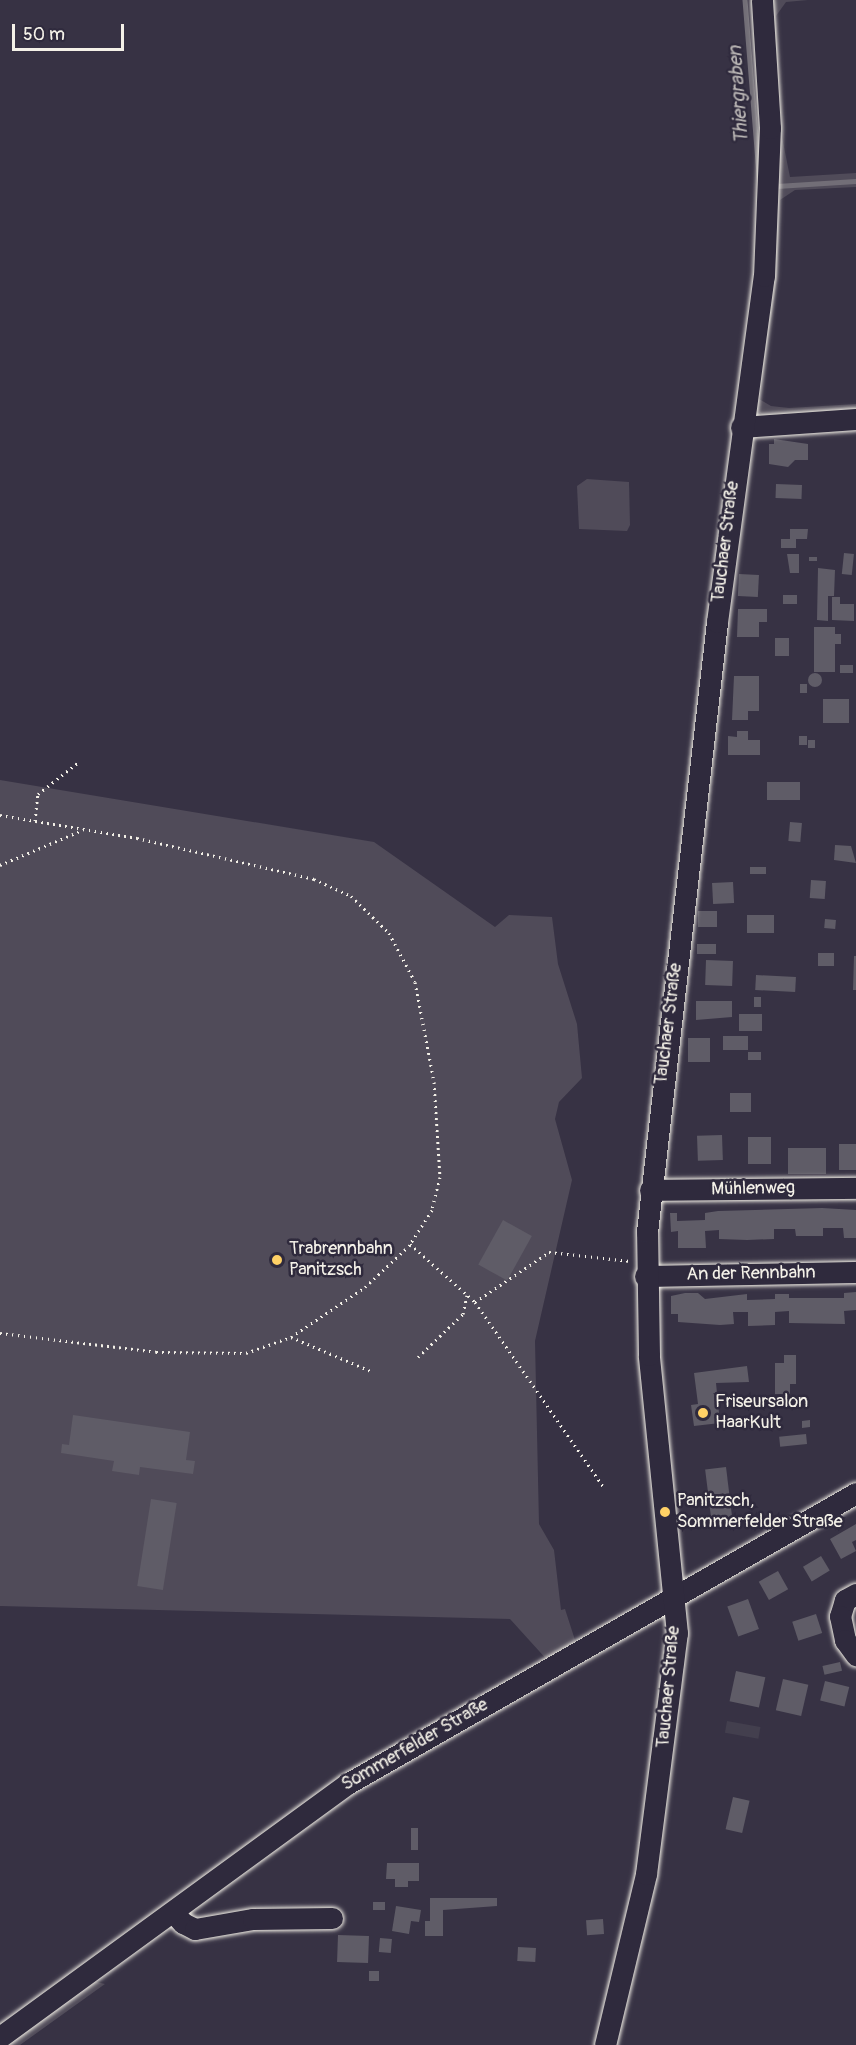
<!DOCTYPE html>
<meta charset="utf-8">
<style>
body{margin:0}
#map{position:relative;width:856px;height:2045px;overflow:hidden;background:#373244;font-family:Pangolin,sans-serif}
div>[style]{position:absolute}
.built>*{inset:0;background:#433f4e;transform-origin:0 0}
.green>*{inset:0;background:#504b59}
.stream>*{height:4.5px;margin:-2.25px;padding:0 2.25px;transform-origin:2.25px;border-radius:2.25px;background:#726e77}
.building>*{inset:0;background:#5f5c67;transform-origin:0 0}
.round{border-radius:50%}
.path>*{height:3px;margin-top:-1.5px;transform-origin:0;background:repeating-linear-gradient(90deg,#f4f1e8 0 1.5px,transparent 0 6px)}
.roads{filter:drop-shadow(0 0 2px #f4f1e8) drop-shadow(0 0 2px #f4f1e8)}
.minor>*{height:21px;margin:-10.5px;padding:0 10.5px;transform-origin:10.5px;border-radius:10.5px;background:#2f2a3d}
.dots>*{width:16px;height:16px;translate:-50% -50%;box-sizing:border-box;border:3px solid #2f2a3d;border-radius:50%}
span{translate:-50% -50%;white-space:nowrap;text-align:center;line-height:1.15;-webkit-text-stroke:5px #2f2a3d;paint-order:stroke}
.street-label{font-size:18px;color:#f4f1e8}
.poi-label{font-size:18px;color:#f4f1e8}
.left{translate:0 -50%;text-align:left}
.water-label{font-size:20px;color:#bab6b5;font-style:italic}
.scale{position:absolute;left:12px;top:24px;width:112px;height:27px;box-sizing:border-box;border:3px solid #f4f1e8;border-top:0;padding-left:8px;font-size:18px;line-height:21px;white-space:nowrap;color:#f4f1e8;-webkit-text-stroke:4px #2f2a3d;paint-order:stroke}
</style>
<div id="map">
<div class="built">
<i style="left:727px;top:1721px;width:34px;height:12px;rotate:10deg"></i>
</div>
<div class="green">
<i style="clip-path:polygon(769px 0,808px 0,786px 2px,776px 16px,781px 132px,790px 177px,856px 173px,856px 187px,795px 190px,780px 200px,777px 279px,759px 399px,771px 406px,789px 408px,856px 404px,856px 413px,763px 416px,754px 407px)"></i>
<i style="clip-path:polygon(587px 479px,629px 482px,630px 525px,627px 531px,579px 529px,577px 486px)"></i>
<i style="clip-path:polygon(0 780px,374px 842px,495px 927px,509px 915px,552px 917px,558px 964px,577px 1024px,582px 1078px,559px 1102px,555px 1119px,572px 1180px,535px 1341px,539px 1524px,554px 1550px,561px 1610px,565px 1609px,575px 1640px,569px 1649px,537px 1674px,344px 1784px,0 2033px,94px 1960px,354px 1776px,549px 1662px,510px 1619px,0 1606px)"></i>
<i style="clip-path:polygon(92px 1981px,105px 1984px,20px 2045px,7px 2045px)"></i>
</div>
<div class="stream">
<i style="left:745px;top:0;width:188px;rotate:85.4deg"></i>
<i style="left:777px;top:186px;width:79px;rotate:-3.6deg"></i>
</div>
<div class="building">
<i style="clip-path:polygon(774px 439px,808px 444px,808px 460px,795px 460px,788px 467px,769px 464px,769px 444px,774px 444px)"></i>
<i style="left:776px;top:484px;width:26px;height:14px;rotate:2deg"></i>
<i style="clip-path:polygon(790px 529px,808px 529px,807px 539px,796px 539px,796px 548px,781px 548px,781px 539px,790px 539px)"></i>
<i style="left:844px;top:553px;width:10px;height:21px;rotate:6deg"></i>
<i style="clip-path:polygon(787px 554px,799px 554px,799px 573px,790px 573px)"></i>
<i style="left:809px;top:557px;width:8px;height:4px"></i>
<i style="clip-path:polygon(818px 568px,835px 570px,834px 596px,828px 596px,828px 621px,817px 620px)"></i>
<i style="left:739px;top:574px;width:20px;height:22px;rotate:3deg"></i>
<i style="left:783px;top:595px;width:14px;height:9px"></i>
<i style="clip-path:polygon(832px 597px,840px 597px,840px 604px,854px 604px,854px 621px,832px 620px)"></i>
<i style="clip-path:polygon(738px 609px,767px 609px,767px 622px,759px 622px,759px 637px,737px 637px)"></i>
<i style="clip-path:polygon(814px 627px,835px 627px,835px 634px,841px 634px,841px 644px,835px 644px,835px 672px,814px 672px)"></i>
<i style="left:775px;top:638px;width:14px;height:18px"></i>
<i style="left:840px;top:665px;width:13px;height:8px"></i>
<i class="round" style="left:808px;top:673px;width:14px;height:14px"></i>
<i style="clip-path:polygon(734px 676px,759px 676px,759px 711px,748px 711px,748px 720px,732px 720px)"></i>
<i style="left:800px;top:684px;width:7px;height:9px"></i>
<i style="left:823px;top:699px;width:26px;height:24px"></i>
<i style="clip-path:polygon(737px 731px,748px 731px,748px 740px,760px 740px,760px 755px,728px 755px,728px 736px,737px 737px)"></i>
<i style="left:799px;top:736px;width:8px;height:9px"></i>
<i style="left:808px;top:740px;width:7px;height:8px"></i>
<i style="left:767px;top:782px;width:33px;height:18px"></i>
<i style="left:790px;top:822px;width:12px;height:19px;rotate:5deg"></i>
<i style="clip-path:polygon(835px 845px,851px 846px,856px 863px,834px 860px)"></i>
<i style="left:750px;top:867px;width:16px;height:7px"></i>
<i style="left:811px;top:880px;width:15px;height:18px;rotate:4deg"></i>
<i style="left:733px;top:882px;width:21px;height:21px;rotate:87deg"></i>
<i style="left:698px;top:911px;width:19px;height:16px"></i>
<i style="left:747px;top:915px;width:27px;height:18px"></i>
<i style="left:825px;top:919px;width:11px;height:9px;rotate:5deg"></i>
<i style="left:697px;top:944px;width:19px;height:10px"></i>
<i style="left:818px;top:953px;width:16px;height:13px"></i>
<i style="clip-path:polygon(854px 956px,856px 956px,856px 990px,853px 990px)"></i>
<i style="left:706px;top:960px;width:27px;height:25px;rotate:2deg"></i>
<i style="left:756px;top:975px;width:40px;height:15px;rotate:3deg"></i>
<i style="left:754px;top:997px;width:7px;height:10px"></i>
<i style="clip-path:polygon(696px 1001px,732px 1001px,732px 1017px,696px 1020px)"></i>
<i style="left:739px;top:1014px;width:23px;height:17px"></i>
<i style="left:723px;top:1036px;width:25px;height:14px"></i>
<i style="left:688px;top:1038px;width:22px;height:24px"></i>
<i style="left:748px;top:1052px;width:13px;height:8px"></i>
<i style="left:730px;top:1093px;width:21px;height:19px"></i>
<i style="left:722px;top:1135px;width:25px;height:25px;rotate:88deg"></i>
<i style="left:748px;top:1137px;width:23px;height:27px"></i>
<i style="left:839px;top:1144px;width:17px;height:26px"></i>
<i style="left:788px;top:1148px;width:38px;height:26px"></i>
<i style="clip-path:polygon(822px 1208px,856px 1210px,856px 1238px,844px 1238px,843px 1228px,823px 1228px,823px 1236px,796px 1236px,795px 1229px,774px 1229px,774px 1239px,747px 1240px,719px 1239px,719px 1230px,705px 1231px,706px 1248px,678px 1248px,678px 1231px,671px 1232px,670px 1213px,677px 1213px,677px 1221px,705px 1220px,705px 1213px,718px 1211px)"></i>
<i style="left:503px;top:1220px;width:33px;height:51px;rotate:29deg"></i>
<i style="clip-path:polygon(856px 1292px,856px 1310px,844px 1311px,845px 1324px,789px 1323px,789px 1311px,775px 1312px,775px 1325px,748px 1326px,748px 1312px,733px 1312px,734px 1324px,720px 1325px,678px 1322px,678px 1314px,671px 1314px,671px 1296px,685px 1293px,698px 1293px,705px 1299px,747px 1294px,747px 1300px,775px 1299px,775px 1294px,789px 1294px,789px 1298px,844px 1298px,844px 1293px)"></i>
<i style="clip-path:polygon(784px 1355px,796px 1355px,796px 1384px,790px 1384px,790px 1394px,775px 1394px,775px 1363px,784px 1363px)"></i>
<i style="clip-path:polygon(747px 1366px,749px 1382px,716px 1383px,720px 1423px,694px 1426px,691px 1405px,698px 1404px,694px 1373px)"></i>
<i style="clip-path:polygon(73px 1415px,190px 1432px,186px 1460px,195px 1461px,193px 1474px,140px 1467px,139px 1475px,112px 1471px,114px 1461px,61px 1453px,62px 1444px,69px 1445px)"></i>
<i style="clip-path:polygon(810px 1420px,810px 1427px,802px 1428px,802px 1421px)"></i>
<i style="left:806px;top:1434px;width:10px;height:27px;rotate:84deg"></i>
<i style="left:726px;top:1467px;width:50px;height:21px;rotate:83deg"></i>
<i style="left:151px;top:1499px;width:26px;height:88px;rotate:9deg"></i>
<i style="clip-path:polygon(856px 1524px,856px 1540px,852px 1542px,856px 1551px,841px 1559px,830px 1539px)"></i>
<i style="left:821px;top:1556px;width:17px;height:21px;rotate:59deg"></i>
<i style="left:778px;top:1571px;width:21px;height:22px;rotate:61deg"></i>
<i style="left:748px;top:1599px;width:32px;height:22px;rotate:70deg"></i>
<i style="left:816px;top:1614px;width:20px;height:25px;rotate:72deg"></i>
<i style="left:840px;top:1662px;width:9px;height:18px;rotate:77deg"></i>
<i style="left:736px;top:1671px;width:30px;height:31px;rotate:12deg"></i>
<i style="left:783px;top:1679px;width:26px;height:32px;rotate:13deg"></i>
<i style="left:825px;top:1681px;width:25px;height:20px;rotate:14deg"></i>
<i style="left:733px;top:1797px;width:17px;height:33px;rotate:13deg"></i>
<i style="left:411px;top:1828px;width:7px;height:22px"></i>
<i style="clip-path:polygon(387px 1863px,419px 1863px,419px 1881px,408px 1881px,408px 1887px,395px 1887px,395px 1879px,386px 1879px)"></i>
<i style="clip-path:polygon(430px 1898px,497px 1898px,497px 1906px,443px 1910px,443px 1936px,425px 1936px,425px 1921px,430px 1921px)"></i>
<i style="left:385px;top:1902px;width:8px;height:12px;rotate:90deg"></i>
<i style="clip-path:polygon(396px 1906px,421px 1910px,419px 1922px,411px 1921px,409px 1934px,392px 1931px)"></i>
<i style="left:603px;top:1919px;width:15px;height:17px;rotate:86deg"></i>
<i style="left:338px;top:1935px;width:31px;height:27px;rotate:2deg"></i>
<i style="left:380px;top:1938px;width:12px;height:14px;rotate:5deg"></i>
<i style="left:518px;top:1947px;width:18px;height:14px;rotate:3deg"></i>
<i style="left:369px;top:1971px;width:10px;height:10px"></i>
</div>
<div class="path">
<i style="left:0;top:815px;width:139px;rotate:9.5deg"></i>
<i style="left:137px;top:838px;width:182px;rotate:13deg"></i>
<i style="left:314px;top:879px;width:41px;rotate:24.7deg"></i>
<i style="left:351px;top:896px;width:53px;rotate:44.2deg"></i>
<i style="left:389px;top:933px;width:55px;rotate:62deg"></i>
<i style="left:415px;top:982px;width:102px;rotate:79.2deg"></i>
<i style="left:434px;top:1082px;width:95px;rotate:86.4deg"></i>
<i style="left:440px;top:1177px;width:34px;rotate:104deg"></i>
<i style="left:432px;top:1210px;width:40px;rotate:122.9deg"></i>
<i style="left:410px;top:1244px;width:87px;rotate:41.7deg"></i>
<i style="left:475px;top:1302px;width:224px;rotate:55.2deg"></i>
<i style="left:35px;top:821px;width:27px;rotate:-84deg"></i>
<i style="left:38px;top:794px;width:53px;rotate:-38.2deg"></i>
<i style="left:0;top:865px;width:90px;rotate:-22.9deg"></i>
<i style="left:475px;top:1302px;width:89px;rotate:-34deg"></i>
<i style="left:549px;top:1252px;width:82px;rotate:6.3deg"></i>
<i style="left:0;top:1333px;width:157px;rotate:6.9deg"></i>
<i style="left:156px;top:1352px;width:90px;rotate:0.6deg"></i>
<i style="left:246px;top:1353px;width:48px;rotate:-19.6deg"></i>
<i style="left:291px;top:1337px;width:89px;rotate:23.1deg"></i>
<i style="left:291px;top:1337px;width:89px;rotate:-34deg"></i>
<i style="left:365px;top:1287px;width:62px;rotate:-43deg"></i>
<i style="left:418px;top:1357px;width:62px;rotate:-43.7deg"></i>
<i style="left:463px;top:1314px;width:19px;rotate:-78deg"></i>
</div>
<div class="roads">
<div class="minor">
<i style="left:741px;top:427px;width:115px;rotate:-4deg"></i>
<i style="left:650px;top:1190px;width:206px;rotate:-0.6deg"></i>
<i style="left:645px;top:1276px;width:211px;rotate:-1.1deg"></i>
<i style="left:856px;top:1594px;width:13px;rotate:151deg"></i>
<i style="left:845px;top:1600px;width:17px;rotate:107deg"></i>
<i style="left:840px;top:1616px;width:25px;rotate:78deg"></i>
<i style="left:845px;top:1640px;width:19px;rotate:54deg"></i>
<i style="left:173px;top:1912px;width:15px;rotate:48deg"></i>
<i style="left:183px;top:1923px;width:13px;rotate:27deg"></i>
<i style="left:195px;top:1929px;width:59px;rotate:-9.8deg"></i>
<i style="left:253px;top:1919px;width:79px;rotate:-0.7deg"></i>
<i style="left:0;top:2037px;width:429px;rotate:-36.1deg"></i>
<i style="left:347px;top:1784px;width:586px;rotate:-29.76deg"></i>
<i style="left:605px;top:2045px;width:176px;rotate:-76.5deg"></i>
<i style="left:646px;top:1874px;width:243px;rotate:-82.7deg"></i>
<i style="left:677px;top:1633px;width:279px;rotate:-95.8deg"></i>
<i style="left:649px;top:1355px;width:123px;rotate:-90.9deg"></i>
<i style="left:647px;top:1232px;width:614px;rotate:-83.45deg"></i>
<i style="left:717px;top:622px;width:349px;rotate:-82.3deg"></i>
<i style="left:764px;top:276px;width:148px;rotate:-87.7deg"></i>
<i style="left:770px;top:128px;width:128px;rotate:-93.6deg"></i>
</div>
</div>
<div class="dots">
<i style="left:277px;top:1260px;background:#ffd166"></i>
<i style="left:703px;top:1413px;background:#ffd166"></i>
<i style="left:665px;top:1512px;background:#ffd166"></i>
</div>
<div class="street-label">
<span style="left:726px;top:542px;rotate:-83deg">Tauchaer Straße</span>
<span style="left:669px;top:1024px;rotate:-83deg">Tauchaer Straße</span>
<span style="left:753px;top:1189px;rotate:-1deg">Mühlenweg</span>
<span style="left:751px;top:1274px;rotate:-1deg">An der Rennbahn</span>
<span style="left:669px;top:1687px;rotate:-85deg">Tauchaer Straße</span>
<span style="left:415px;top:1745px;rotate:-30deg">Sommerfelder Straße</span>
</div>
<div class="poi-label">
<span class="left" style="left:289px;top:1260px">Trabrennbahn<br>Panitzsch</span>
<span class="left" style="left:715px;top:1413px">Friseursalon<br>HaarKult</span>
<span class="left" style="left:677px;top:1512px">Panitzsch,<br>Sommerfelder Straße</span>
</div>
<div class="water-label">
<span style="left:738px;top:95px;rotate:-94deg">Thiergraben</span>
</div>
<div class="scale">50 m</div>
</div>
